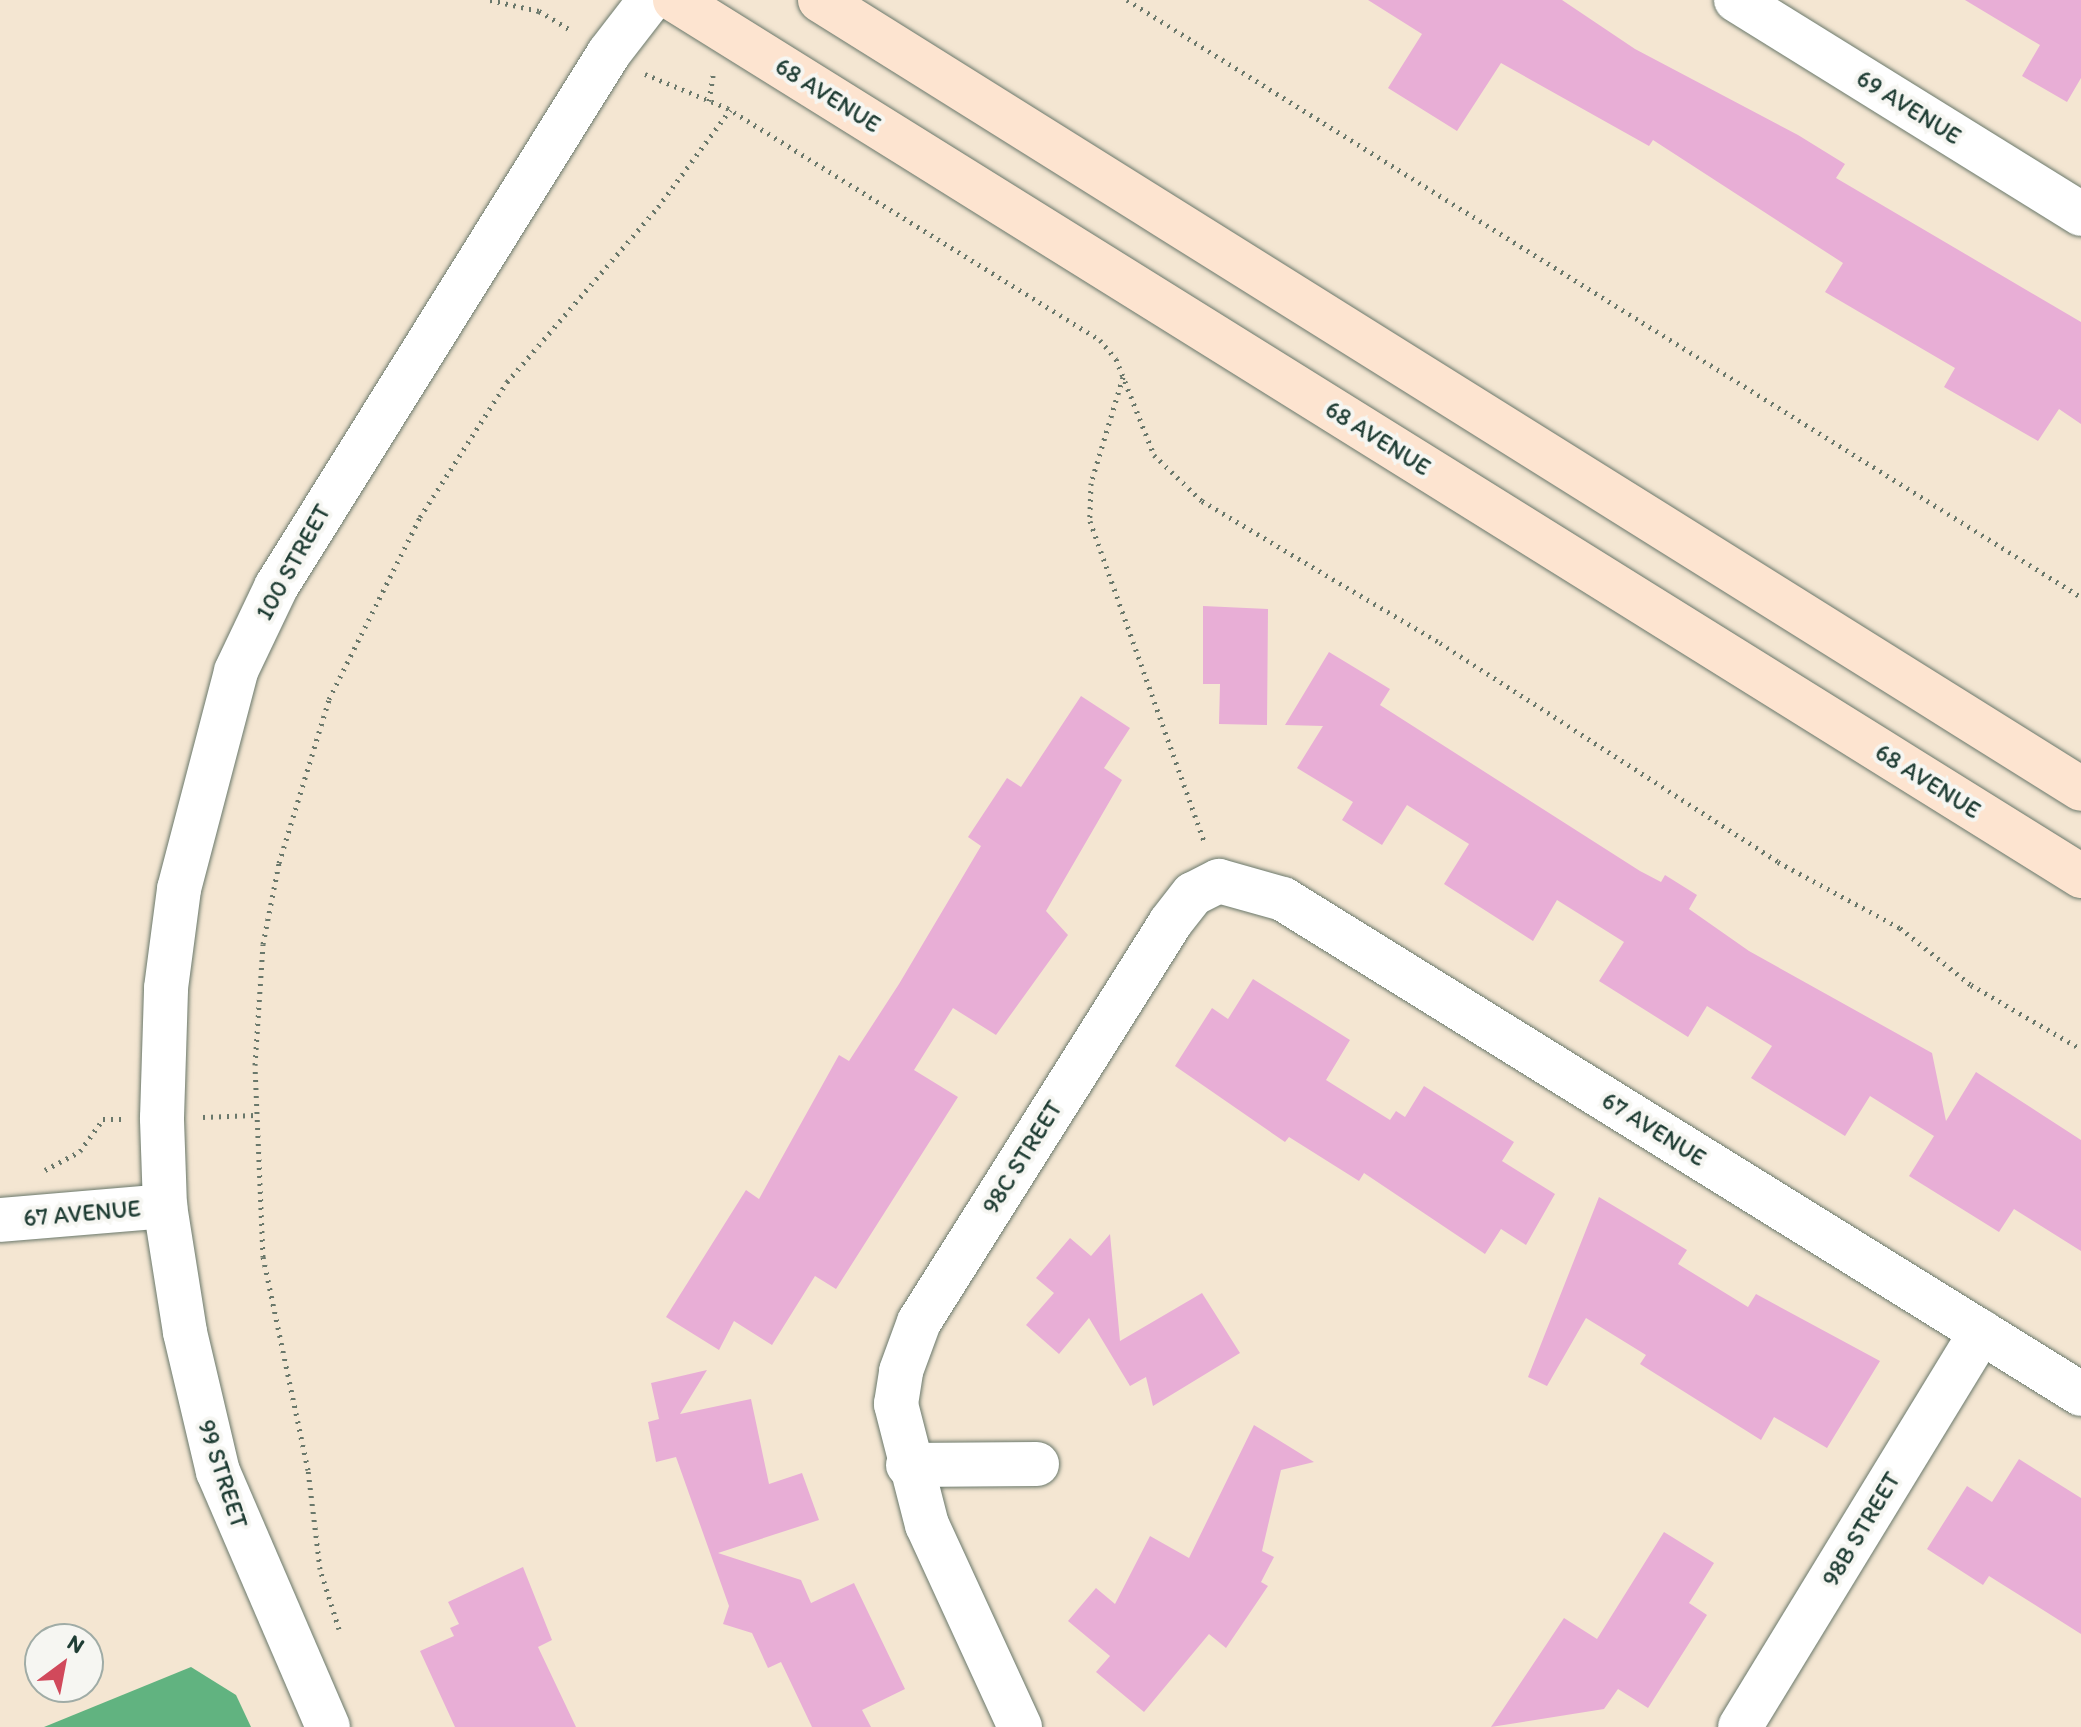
<!DOCTYPE html>
<style>
body{margin:0}
#map{position:relative;width:2081px;height:1727px;overflow:hidden;background:#f4e6d2;font-family:Itim,sans-serif}
div>[style]{position:absolute}
.forest>*{inset:0;background:#61b380}
.building>*{inset:0;background:#e8aed6}
.path>*{height:5px;margin-top:-2.5px;transform-origin:0;background:repeating-linear-gradient(90deg,#6a786b 0 2px,transparent 0 8px)}
.roads{filter:drop-shadow(0 0 2px #6a786b) drop-shadow(0 0 2px #6a786b)}
.minor>*{height:44px;margin:-22px;padding:0 22px;transform-origin:22px;border-radius:22px;background:#fff}
.tertiary>*{height:44px;margin:-22px;padding:0 22px;transform-origin:22px;border-radius:22px;background:#fff}
.secondary>*{height:44px;margin:-22px;padding:0 22px;transform-origin:22px;border-radius:22px;background:#fde4d0}
span{translate:-50% -50%;white-space:nowrap;text-align:center;line-height:1.15;-webkit-text-stroke:8px #f6f6f2;paint-order:stroke}
.street-label{font-size:24px;color:#1f3d34}
.north{position:absolute;left:24px;top:1623px;width:80px;height:80px;box-sizing:border-box;background:#f6f6f2;border:2px solid #a0aca6;border-radius:50%;rotate:32deg;font-size:22px;font-weight:700;line-height:32px;text-align:center;color:#1f3d34}
.north::after{content:'';display:block;margin:auto;width:28px;height:36px;background:#d1495b;clip-path:polygon(50% 0,100% 100%,50% 72%,0 100%)}
</style>
<div id="map">
<div class="forest">
<i style="clip-path:polygon(191px 1667px,236px 1695px,251px 1727px,44px 1727px)"></i>
</div>
<div class="building">
<i style="clip-path:polygon(1368px 0,1562px 0,1635px 49px,1798px 135px,1845px 164px,1836px 178px,2081px 322px,2081px 424px,2059px 409px,2038px 441px,1944px 387px,1955px 368px,1825px 292px,1843px 263px,1653px 140px,1649px 146px,1501px 63px,1457px 131px,1388px 88px,1422px 34px)"></i>
<i style="clip-path:polygon(1965px 0,2081px 0,2081px 78px,2067px 102px,2022px 76px,2040px 45px)"></i>
<i style="clip-path:polygon(1203px 606px,1268px 609px,1267px 725px,1219px 724px,1220px 684px,1203px 684px)"></i>
<i style="clip-path:polygon(1329px 652px,1390px 689px,1380px 705px,1640px 871px,1661px 882px,1665px 875px,1697px 895px,1689px 909px,1749px 951px,1932px 1053px,1946px 1121px,1976px 1072px,2081px 1140px,2081px 1251px,2014px 1209px,1999px 1232px,1909px 1176px,1934px 1136px,1870px 1096px,1845px 1136px,1751px 1078px,1772px 1046px,1707px 1006px,1688px 1037px,1599px 981px,1624px 942px,1557px 900px,1533px 941px,1444px 884px,1469px 844px,1407px 805px,1382px 845px,1342px 820px,1353px 802px,1297px 768px,1323px 726px,1285px 725px)"></i>
<i style="clip-path:polygon(1081px 696px,1130px 728px,1104px 768px,1122px 780px,1046px 911px,1068px 935px,996px 1035px,953px 1008px,914px 1070px,958px 1097px,836px 1289px,815px 1276px,772px 1345px,734px 1321px,719px 1350px,666px 1317px,746px 1190px,759px 1199px,839px 1055px,849px 1061px,899px 984px,981px 846px,968px 837px,1007px 778px,1021px 787px)"></i>
<i style="clip-path:polygon(1253px 979px,1350px 1040px,1326px 1080px,1390px 1120px,1396px 1111px,1405px 1117px,1424px 1086px,1514px 1142px,1502px 1161px,1555px 1194px,1526px 1245px,1501px 1229px,1485px 1254px,1364px 1173px,1359px 1181px,1289px 1137px,1285px 1142px,1175px 1066px,1212px 1008px,1228px 1019px)"></i>
<i style="clip-path:polygon(1599px 1197px,1687px 1250px,1678px 1264px,1748px 1307px,1756px 1294px,1880px 1361px,1827px 1448px,1774px 1417px,1761px 1440px,1640px 1364px,1646px 1355px,1586px 1318px,1547px 1386px,1528px 1377px)"></i>
<i style="clip-path:polygon(1110px 1234px,1120px 1341px,1202px 1293px,1240px 1353px,1153px 1406px,1146px 1377px,1130px 1386px,1089px 1318px,1059px 1354px,1026px 1325px,1054px 1293px,1036px 1278px,1070px 1238px,1091px 1256px)"></i>
<i style="clip-path:polygon(707px 1370px,680px 1414px,751px 1399px,769px 1484px,802px 1473px,819px 1520px,718px 1553px,801px 1580px,811px 1603px,854px 1583px,905px 1689px,862px 1710px,871px 1727px,812px 1727px,781px 1662px,768px 1668px,752px 1633px,723px 1624px,729px 1606px,676px 1457px,656px 1462px,648px 1422px,659px 1419px,651px 1383px)"></i>
<i style="clip-path:polygon(1254px 1425px,1314px 1462px,1281px 1470px,1262px 1551px,1274px 1557px,1261px 1582px,1268px 1586px,1226px 1648px,1209px 1634px,1144px 1712px,1096px 1672px,1110px 1656px,1068px 1621px,1096px 1588px,1115px 1604px,1150px 1536px,1189px 1558px)"></i>
<i style="clip-path:polygon(2019px 1459px,2081px 1498px,2081px 1634px,1989px 1576px,1983px 1585px,1927px 1549px,1967px 1486px,1992px 1502px)"></i>
<i style="clip-path:polygon(1664px 1532px,1714px 1563px,1689px 1603px,1707px 1615px,1648px 1708px,1618px 1689px,1604px 1709px,1491px 1727px,1564px 1618px,1597px 1639px)"></i>
<i style="clip-path:polygon(523px 1567px,552px 1640px,538px 1647px,576px 1727px,455px 1727px,420px 1651px,454px 1636px,450px 1628px,459px 1624px,448px 1602px)"></i>
</div>
<div class="path">
<i style="left:490px;top:0;width:50px;rotate:12.7deg"></i>
<i style="left:539px;top:11px;width:37px;rotate:31deg"></i>
<i style="left:1127px;top:0;width:1125px;rotate:32.04deg"></i>
<i style="left:645px;top:74px;width:89px;rotate:22.5deg"></i>
<i style="left:727px;top:108px;width:439px;rotate:31.9deg"></i>
<i style="left:1100px;top:340px;width:25px;rotate:50deg"></i>
<i style="left:1116px;top:359px;width:103px;rotate:68.4deg"></i>
<i style="left:1154px;top:455px;width:66px;rotate:43.8deg"></i>
<i style="left:1202px;top:501px;width:277px;rotate:30.8deg"></i>
<i style="left:1440px;top:643px;width:403px;rotate:32.9deg"></i>
<i style="left:1778px;top:862px;width:139px;rotate:28.4deg"></i>
<i style="left:1900px;top:928px;width:91px;rotate:38.8deg"></i>
<i style="left:1971px;top:985px;width:127px;rotate:30.2deg"></i>
<i style="left:709px;top:101px;width:26px;rotate:-81deg"></i>
<i style="left:1123px;top:377px;width:111px;rotate:106.8deg"></i>
<i style="left:1091px;top:483px;width:38px;rotate:92deg"></i>
<i style="left:1090px;top:521px;width:341px;rotate:70.4deg"></i>
<i style="left:203px;top:1117px;width:52px;rotate:-2.2deg"></i>
<i style="left:45px;top:1170px;width:40px;rotate:-28deg"></i>
<i style="left:80px;top:1151px;width:39px;rotate:-54deg"></i>
<i style="left:103px;top:1119px;width:18px"></i>
<i style="left:339px;top:1629px;width:63px;rotate:-107.6deg"></i>
<i style="left:320px;top:1569px;width:100px;rotate:-96.9deg"></i>
<i style="left:308px;top:1470px;width:218px;rotate:-101.9deg"></i>
<i style="left:263px;top:1257px;width:192px;rotate:-92.4deg"></i>
<i style="left:255px;top:1065px;width:121px;rotate:-86.2deg"></i>
<i style="left:263px;top:944px;width:83px;rotate:-78.8deg"></i>
<i style="left:279px;top:863px;width:171px;rotate:-73deg"></i>
<i style="left:329px;top:699px;width:203px;rotate:-63.4deg"></i>
<i style="left:420px;top:517px;width:161px;rotate:-57.2deg"></i>
<i style="left:507px;top:382px;width:231px;rotate:-49.2deg"></i>
<i style="left:658px;top:207px;width:121px;rotate:-53.4deg"></i>
</div>
<div class="roads">
<div class="minor">
<i style="left:1736px;top:0;width:406px;rotate:31.8deg"></i>
<i style="left:0;top:1220px;width:166px;rotate:-4.8deg"></i>
<i style="left:908px;top:1465px;width:129px;rotate:-0.4deg"></i>
<i style="left:1020px;top:1727px;width:222px;rotate:-114.7deg"></i>
<i style="left:927px;top:1525px;width:125px;rotate:-104.4deg"></i>
<i style="left:896px;top:1404px;width:33px;rotate:-81deg"></i>
<i style="left:901px;top:1371px;width:52px;rotate:-69.8deg"></i>
<i style="left:919px;top:1322px;width:471px;rotate:-57.8deg"></i>
<i style="left:1170px;top:923px;width:37px;rotate:-52deg"></i>
<i style="left:1193px;top:894px;width:29px;rotate:-27deg"></i>
<i style="left:1219px;top:881px;width:66px;rotate:15.7deg"></i>
<i style="left:1283px;top:899px;width:939px;rotate:31.81deg"></i>
<i style="left:1740px;top:1727px;width:463px;rotate:-58.6deg"></i>
</div>
<div class="tertiary">
<i style="left:328px;top:1727px;width:278px;rotate:-113.3deg"></i>
<i style="left:218px;top:1472px;width:144px;rotate:-103.3deg"></i>
<i style="left:185px;top:1332px;width:128px;rotate:-99deg"></i>
<i style="left:165px;top:1206px;width:88px;rotate:-92deg"></i>
<i style="left:162px;top:1118px;width:130px;rotate:-88.2deg"></i>
<i style="left:166px;top:988px;width:100px;rotate:-82.5deg"></i>
<i style="left:179px;top:889px;width:225px;rotate:-75.3deg"></i>
<i style="left:236px;top:671px;width:93px;rotate:-64.5deg"></i>
<i style="left:276px;top:587px;width:629px;rotate:-58.05deg"></i>
<i style="left:609px;top:53px;width:67px;rotate:-52.3deg"></i>
</div>
<div class="secondary">
<i style="left:675px;top:0;width:1657px;rotate:31.92deg"></i>
<i style="left:820px;top:0;width:1487px;rotate:32.03deg"></i>
</div>
</div>
<div class="street-label">
<span style="left:828px;top:95px;rotate:32deg">68 AVENUE</span>
<span style="left:1909px;top:107px;rotate:32deg">69 AVENUE</span>
<span style="left:1378px;top:438px;rotate:32deg">68 AVENUE</span>
<span style="left:293px;top:562px;rotate:-61deg">100 STREET</span>
<span style="left:1928px;top:781px;rotate:32deg">68 AVENUE</span>
<span style="left:1654px;top:1129px;rotate:32deg">67 AVENUE</span>
<span style="left:1022px;top:1157px;rotate:-58deg">98C STREET</span>
<span style="left:82px;top:1213px;rotate:-5deg">67 AVENUE</span>
<span style="left:223px;top:1474px;rotate:72deg">99 STREET</span>
<span style="left:1861px;top:1529px;rotate:-59deg">98B STREET</span>
</div>
<div class="north">N</div>
</div>
